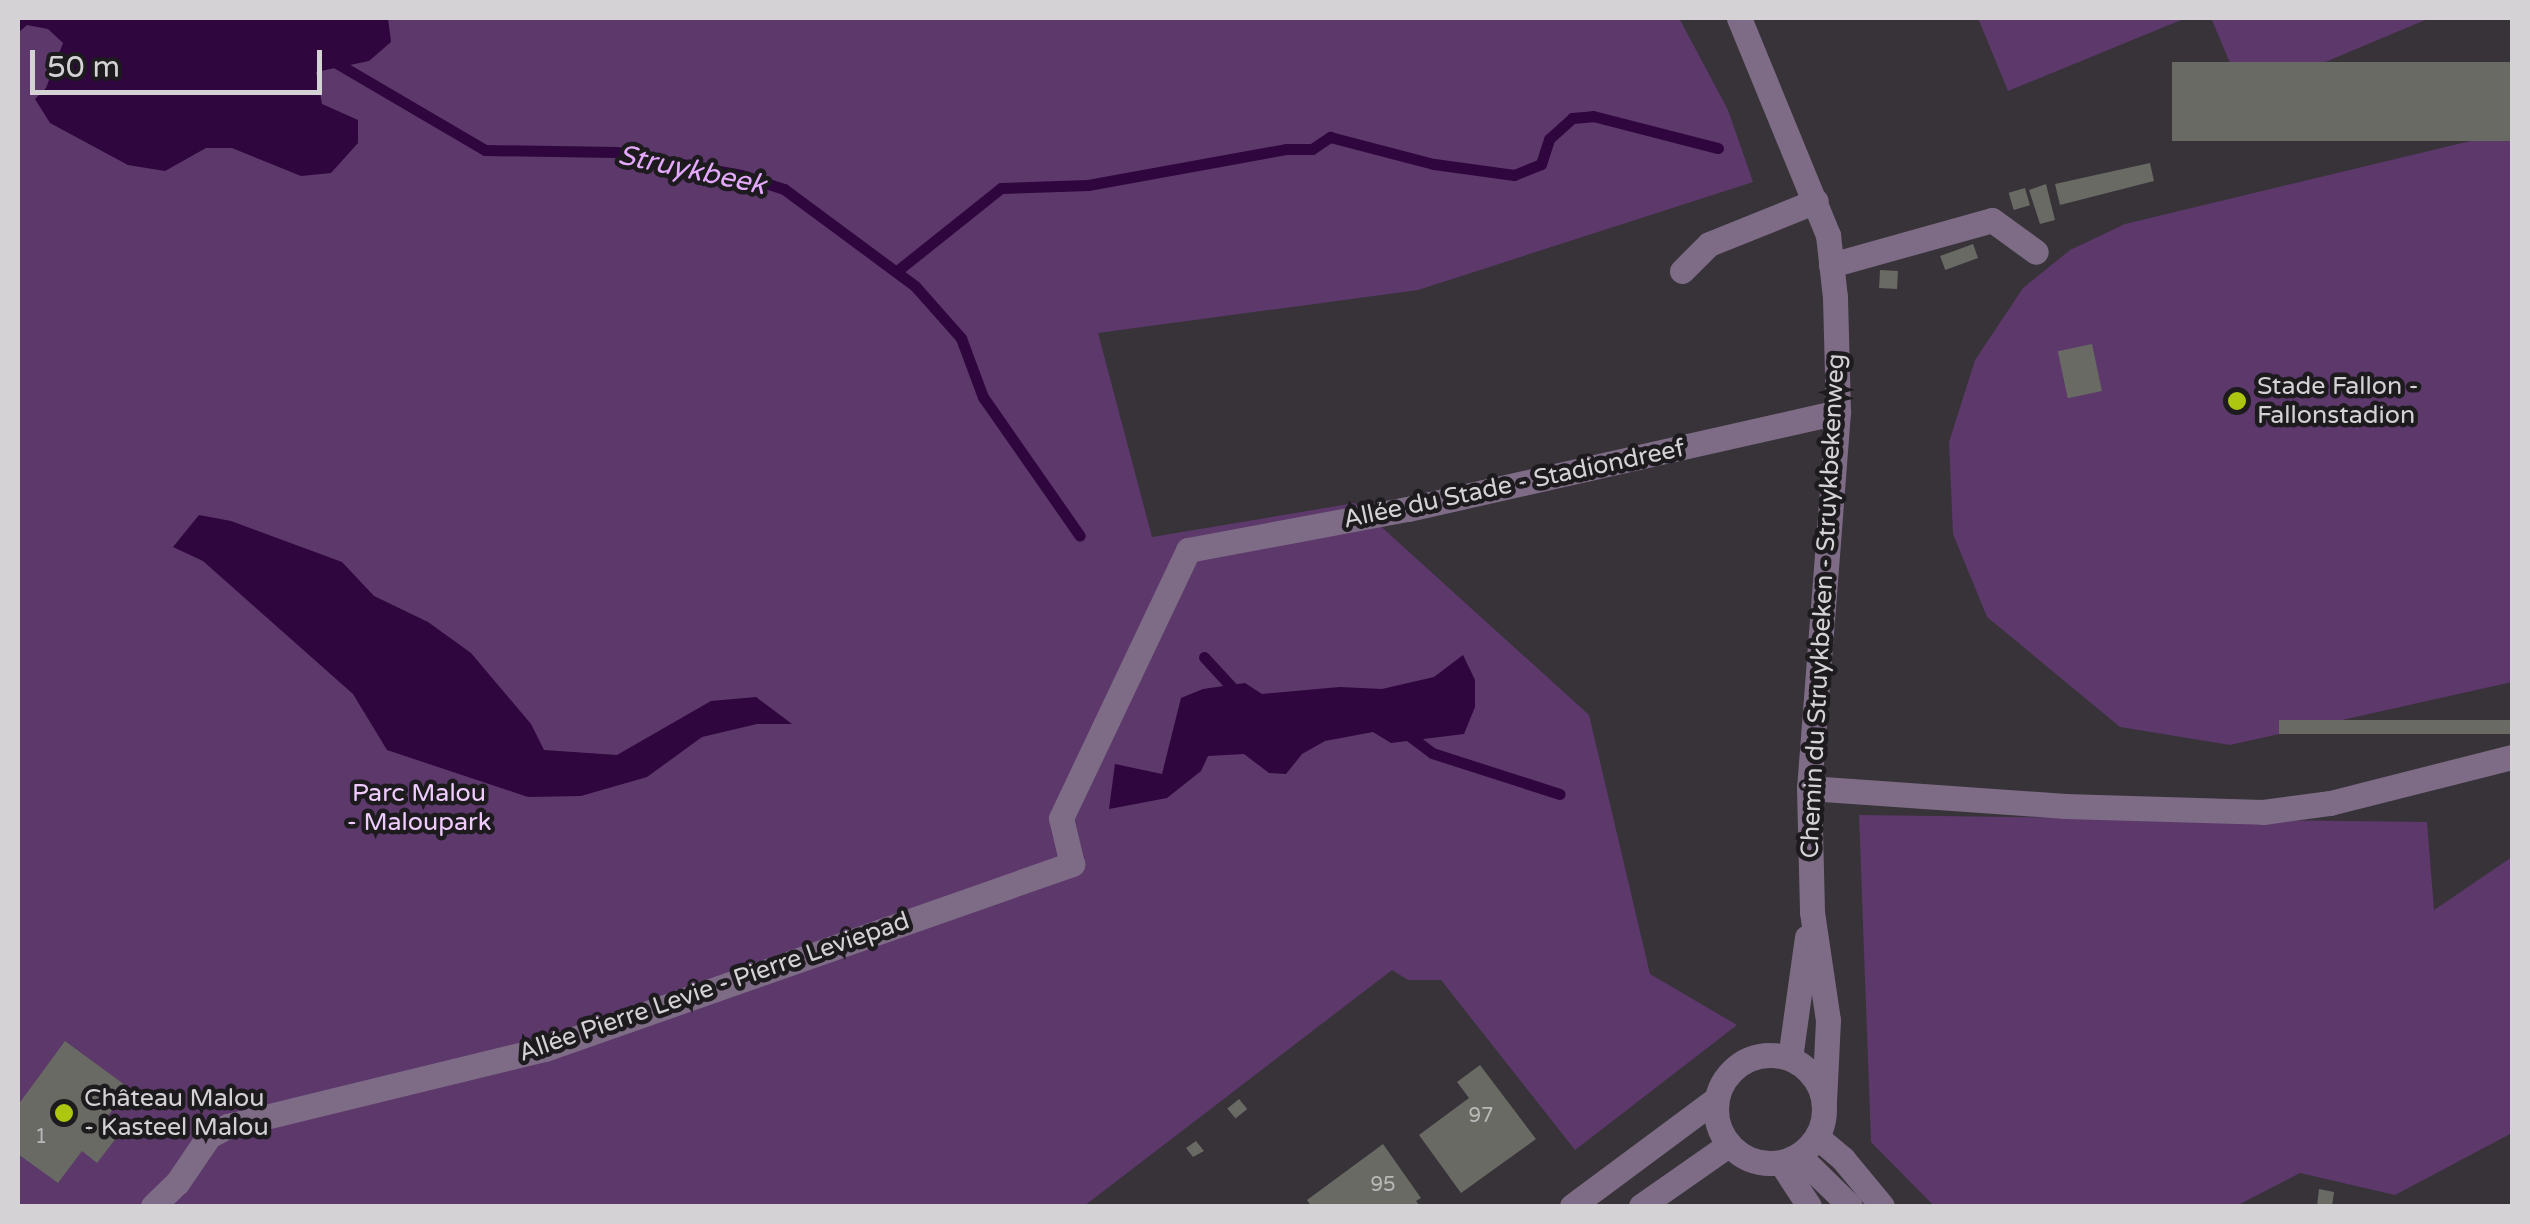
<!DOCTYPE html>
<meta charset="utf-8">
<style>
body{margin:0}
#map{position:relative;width:2530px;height:1224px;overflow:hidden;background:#373339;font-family:"Varela Round",sans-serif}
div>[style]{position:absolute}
.green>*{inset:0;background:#5c386b}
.water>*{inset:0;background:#2f063d}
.stream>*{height:11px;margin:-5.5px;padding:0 5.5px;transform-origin:5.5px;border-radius:5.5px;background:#2f063d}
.building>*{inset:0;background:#686a63;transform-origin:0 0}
.minor>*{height:25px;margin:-12.5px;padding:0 12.5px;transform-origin:12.5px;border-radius:12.5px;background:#7e6c86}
.minor>.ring{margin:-12.5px;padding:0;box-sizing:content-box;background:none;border:25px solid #7e6c86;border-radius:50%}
.dots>*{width:28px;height:28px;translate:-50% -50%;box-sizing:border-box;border:5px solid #1d1b1e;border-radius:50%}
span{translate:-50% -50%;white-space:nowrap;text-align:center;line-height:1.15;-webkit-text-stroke:9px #1d1b1e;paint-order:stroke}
.number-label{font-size:20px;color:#bab8b9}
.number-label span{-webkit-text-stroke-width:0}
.poi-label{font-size:25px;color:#d5d2d6}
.left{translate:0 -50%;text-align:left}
.street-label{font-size:25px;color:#d5d2d6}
.park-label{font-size:25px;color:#efcbfe}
.water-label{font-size:28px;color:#e4a8fc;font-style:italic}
.frame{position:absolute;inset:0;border:20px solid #d5d2d6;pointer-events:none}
.scale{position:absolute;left:30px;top:50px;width:292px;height:45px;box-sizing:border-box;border:5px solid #d5d2d6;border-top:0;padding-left:12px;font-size:30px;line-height:35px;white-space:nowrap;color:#d5d2d6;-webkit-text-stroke:8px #1d1b1e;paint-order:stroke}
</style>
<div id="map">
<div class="green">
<i style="clip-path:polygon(18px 18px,1679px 18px,1728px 110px,1753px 182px,1418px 290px,1098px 333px,1152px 537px,1355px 503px,1589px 715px,1650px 974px,1737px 1025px,1575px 1150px,1441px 980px,1408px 980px,1392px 970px,1084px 1206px,18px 1206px)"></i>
<i style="clip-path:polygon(1978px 18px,2186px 18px,2008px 91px)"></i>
<i style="clip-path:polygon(2211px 18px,2430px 18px,2244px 96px)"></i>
<i style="clip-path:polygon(2512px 131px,2512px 682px,2230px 745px,2120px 727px,1987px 617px,1953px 534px,1949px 442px,1975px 360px,2023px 288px,2070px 250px,2125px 224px)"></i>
<i style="clip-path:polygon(1859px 815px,2427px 822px,2434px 910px,2512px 857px,2512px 1133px,2395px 1195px,2300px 1173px,2236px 1206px,1934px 1206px,1871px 1142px)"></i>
</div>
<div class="water">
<i style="clip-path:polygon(18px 18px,388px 18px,391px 42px,369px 61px,316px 72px,322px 104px,358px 120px,358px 143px,331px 173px,301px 176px,232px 148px,206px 148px,165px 171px,128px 165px,50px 123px,35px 99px,46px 88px,63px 43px,48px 29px,27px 25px,18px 33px)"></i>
<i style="clip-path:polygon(199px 515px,231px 521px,342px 562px,374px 596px,428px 622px,471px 653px,531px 724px,544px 750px,617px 755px,711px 701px,756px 697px,792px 724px,757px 724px,702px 737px,647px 777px,581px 796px,528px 797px,387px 750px,353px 694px,203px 561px,173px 547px)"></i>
<i style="clip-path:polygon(1463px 655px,1475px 680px,1475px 707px,1464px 734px,1391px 743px,1373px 732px,1325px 741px,1302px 754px,1286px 774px,1269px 773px,1244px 754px,1208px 756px,1201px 771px,1167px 798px,1109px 809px,1115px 764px,1162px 774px,1181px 698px,1203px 689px,1245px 683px,1262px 694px,1340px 687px,1382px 689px,1434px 677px)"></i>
</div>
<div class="stream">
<i style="left:328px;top:58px;width:182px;rotate:30.4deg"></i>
<i style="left:485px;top:150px;width:131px;rotate:0.9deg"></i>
<i style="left:616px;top:152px;width:127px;rotate:10.4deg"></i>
<i style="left:741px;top:175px;width:45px;rotate:18deg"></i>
<i style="left:784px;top:189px;width:163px;rotate:36.5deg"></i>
<i style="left:915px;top:286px;width:69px;rotate:48.5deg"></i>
<i style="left:961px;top:338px;width:63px;rotate:69.6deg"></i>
<i style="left:983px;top:397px;width:169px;rotate:55.1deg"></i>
<i style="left:897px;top:271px;width:133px;rotate:-38.6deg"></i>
<i style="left:1001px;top:188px;width:87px;rotate:-2deg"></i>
<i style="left:1088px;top:185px;width:201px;rotate:-10.3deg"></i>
<i style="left:1286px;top:149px;width:26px"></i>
<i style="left:1312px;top:149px;width:22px;rotate:-34deg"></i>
<i style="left:1330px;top:137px;width:107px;rotate:14.6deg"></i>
<i style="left:1434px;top:164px;width:81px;rotate:7.8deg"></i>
<i style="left:1514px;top:175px;width:29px;rotate:-22deg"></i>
<i style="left:1541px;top:164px;width:26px;rotate:-72deg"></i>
<i style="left:1549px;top:139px;width:31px;rotate:-42deg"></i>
<i style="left:1572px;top:118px;width:21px;rotate:-5deg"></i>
<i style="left:1593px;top:116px;width:129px;rotate:14.4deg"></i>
<i style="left:1204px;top:657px;width:53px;rotate:47.3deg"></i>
<i style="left:1407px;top:734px;width:31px;rotate:37deg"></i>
<i style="left:1432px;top:753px;width:134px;rotate:17.8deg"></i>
</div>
<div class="building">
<i style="left:2512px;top:62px;width:79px;height:340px;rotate:90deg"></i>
<i style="clip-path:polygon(2150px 163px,2154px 181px,2060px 205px,2055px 184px)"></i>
<i style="clip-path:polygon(2046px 184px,2055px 220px,2040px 224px,2029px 190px)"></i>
<i style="left:2025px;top:188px;width:18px;height:17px;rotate:74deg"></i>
<i style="left:1973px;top:244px;width:15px;height:35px;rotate:70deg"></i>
<i style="left:1880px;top:270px;width:18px;height:18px;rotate:3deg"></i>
<i style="left:2092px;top:344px;width:48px;height:35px;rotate:78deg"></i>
<i style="left:2512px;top:720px;width:14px;height:233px;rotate:90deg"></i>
<i style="clip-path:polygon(65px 1041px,129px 1088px,104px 1121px,120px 1133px,97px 1163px,82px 1151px,58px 1183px,18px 1154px,18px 1105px)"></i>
<i style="clip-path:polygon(1480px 1065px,1536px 1139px,1461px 1193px,1419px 1135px,1469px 1098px,1457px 1082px)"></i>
<i style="left:1239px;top:1099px;width:13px;height:15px;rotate:51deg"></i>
<i style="clip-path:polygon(1196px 1141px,1204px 1151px,1193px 1157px,1186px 1148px)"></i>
<i style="clip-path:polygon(1383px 1144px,1421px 1198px,1416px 1201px,1420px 1206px,1311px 1206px,1307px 1200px)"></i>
<i style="clip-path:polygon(2319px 1189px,2334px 1192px,2332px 1206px,2317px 1206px)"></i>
</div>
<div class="minor">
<i style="left:1739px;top:18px;width:235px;rotate:67.7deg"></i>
<i style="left:1828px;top:235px;width:62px;rotate:83.6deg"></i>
<i style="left:1835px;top:297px;width:115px;rotate:88.5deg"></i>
<i style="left:1838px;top:412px;width:377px;rotate:94.4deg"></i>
<i style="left:1809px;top:788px;width:124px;rotate:88.6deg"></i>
<i style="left:1812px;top:912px;width:109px;rotate:81.6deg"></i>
<i style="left:1828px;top:1020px;width:81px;rotate:92.8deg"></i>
<i style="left:1831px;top:265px;width:167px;rotate:-15.6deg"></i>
<i style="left:1992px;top:220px;width:54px;rotate:36deg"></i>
<i style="left:1682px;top:271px;width:38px;rotate:-45deg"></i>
<i style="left:1709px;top:244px;width:115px;rotate:-21.9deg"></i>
<i style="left:1809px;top:788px;width:257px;rotate:4deg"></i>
<i style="left:2065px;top:806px;width:198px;rotate:1.7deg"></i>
<i style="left:2263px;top:812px;width:68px;rotate:-7.7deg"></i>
<i style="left:2330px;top:803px;width:188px;rotate:-14.2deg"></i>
<i class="ring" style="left:1716px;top:1055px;width:83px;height:83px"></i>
<i style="left:1790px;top:1058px;width:122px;rotate:-82deg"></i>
<i style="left:1817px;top:1137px;width:34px;rotate:40deg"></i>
<i style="left:1843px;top:1159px;width:61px;rotate:50.3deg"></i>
<i style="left:1799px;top:1156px;width:71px;rotate:44.4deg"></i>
<i style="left:1781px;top:1163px;width:51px;rotate:56.9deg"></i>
<i style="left:153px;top:1206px;width:33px;rotate:-44deg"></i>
<i style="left:177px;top:1183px;width:57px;rotate:-55.8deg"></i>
<i style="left:209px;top:1136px;width:21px;rotate:-28deg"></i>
<i style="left:228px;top:1126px;width:326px;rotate:-13.7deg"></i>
<i style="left:545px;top:1049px;width:559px;rotate:-19.34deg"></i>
<i style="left:1072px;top:864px;width:47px;rotate:-103.4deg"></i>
<i style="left:1061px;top:818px;width:297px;rotate:-64.6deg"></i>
<i style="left:1188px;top:550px;width:224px;rotate:-10.6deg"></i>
<i style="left:1408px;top:509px;width:441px;rotate:-12.7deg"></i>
<i style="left:1572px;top:1206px;width:179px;rotate:-36.6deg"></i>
<i style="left:1641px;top:1206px;width:106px;rotate:-35deg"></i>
</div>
<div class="dots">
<i style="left:2237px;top:401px;background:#adc60f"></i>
<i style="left:64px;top:1113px;background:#adc60f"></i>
</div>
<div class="number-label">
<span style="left:1481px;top:1116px">97</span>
<span style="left:41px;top:1137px">1</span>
<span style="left:1383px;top:1185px">95</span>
</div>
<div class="poi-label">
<span class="left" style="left:2257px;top:401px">Stade Fallon -<br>Fallonstadion</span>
<span class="left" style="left:84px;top:1113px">Château Malou<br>- Kasteel Malou</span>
</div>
<div class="street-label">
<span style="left:1514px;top:484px;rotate:-12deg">Allée du Stade - Stadiondreef</span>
<span style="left:1823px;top:606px;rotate:-87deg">Chemin du Struykbeken - Struykbekenweg</span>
<span style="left:714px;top:987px;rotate:-19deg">Allée Pierre Levie - Pierre Leviepad</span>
</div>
<div class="park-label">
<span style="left:419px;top:808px">Parc Malou<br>- Maloupark</span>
</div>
<div class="water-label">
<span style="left:692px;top:170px;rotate:12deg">Struykbeek</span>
</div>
<div class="frame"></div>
<div class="scale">50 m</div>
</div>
